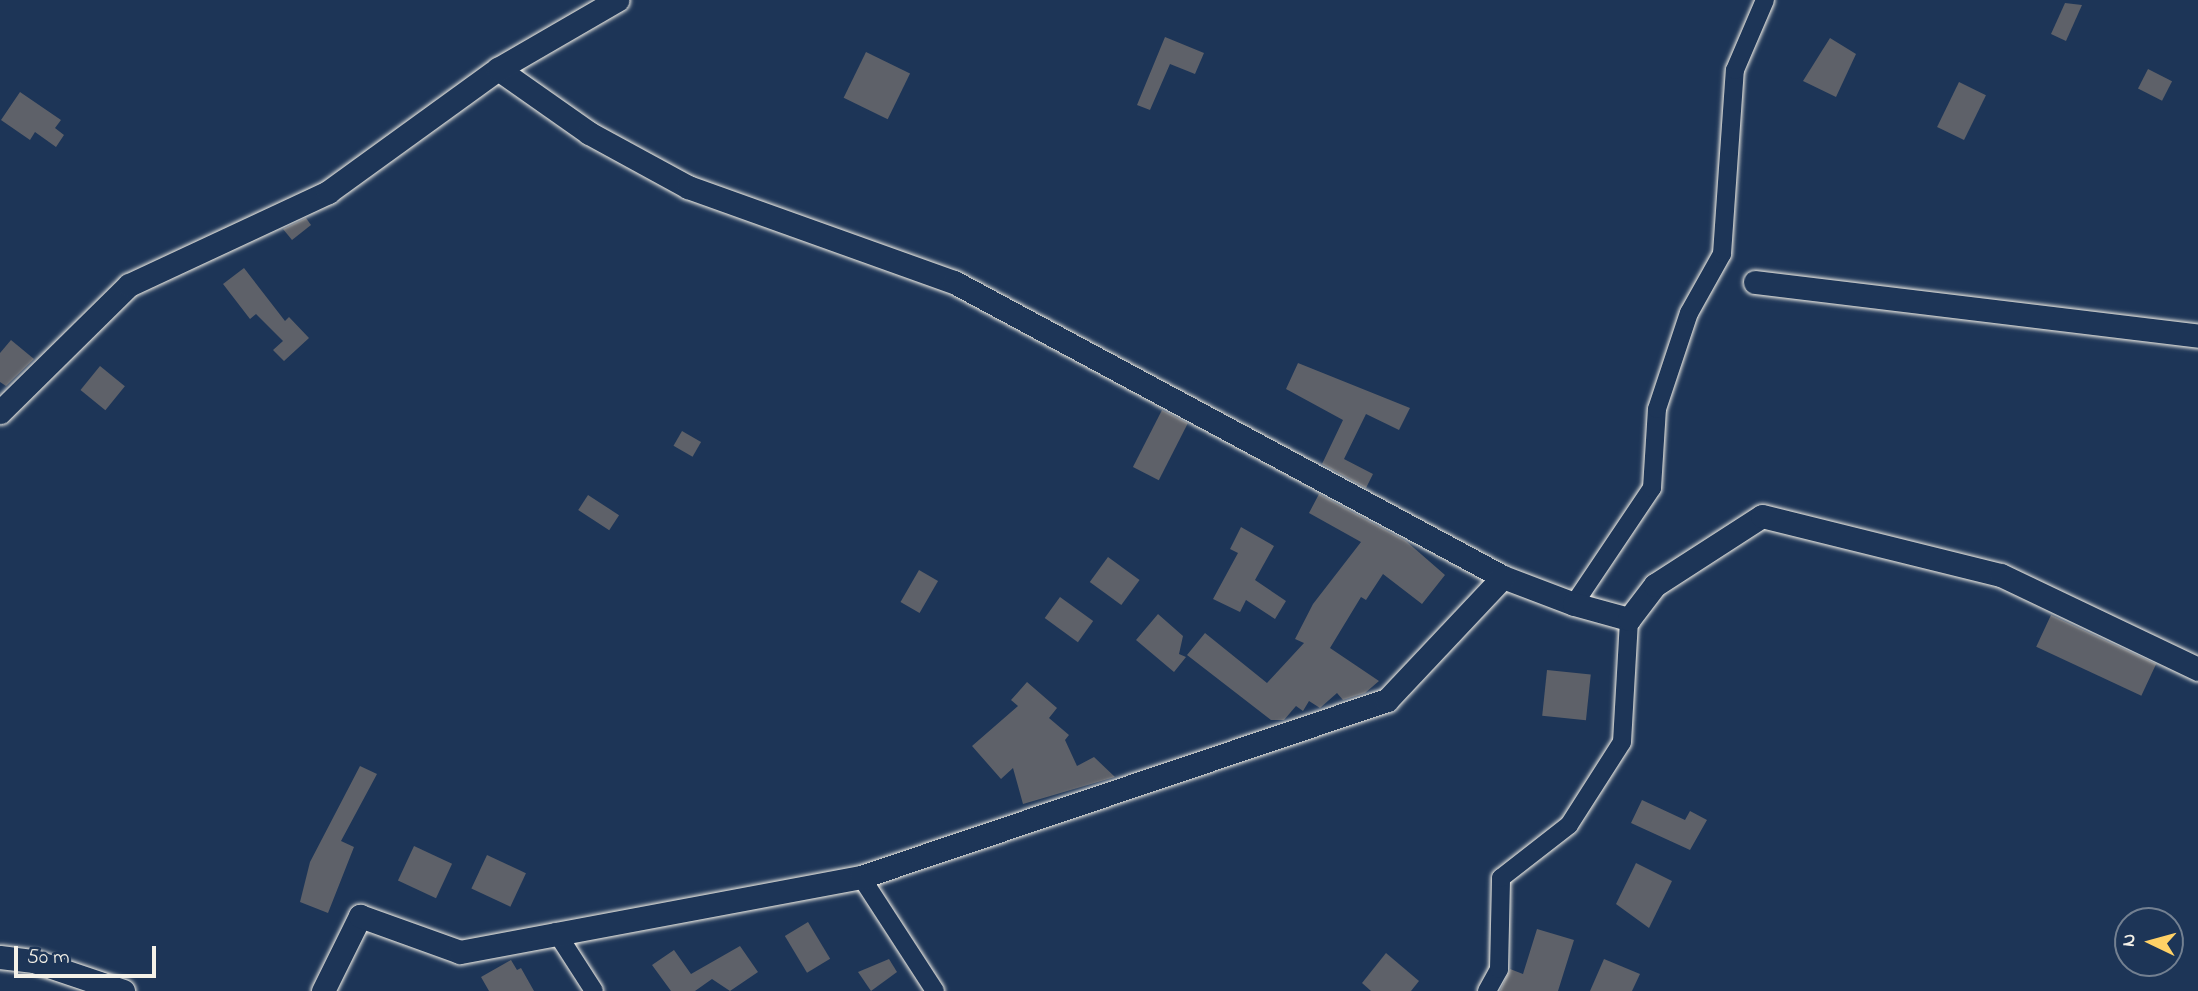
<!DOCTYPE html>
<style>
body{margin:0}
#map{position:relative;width:2198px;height:991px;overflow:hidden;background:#1d3557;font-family:"Indie Flower",sans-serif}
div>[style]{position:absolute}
.building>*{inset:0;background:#5e6169;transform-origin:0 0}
.roads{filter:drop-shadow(0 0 2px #f4f1e8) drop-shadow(0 0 2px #f4f1e8)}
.minor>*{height:18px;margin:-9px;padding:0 9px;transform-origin:9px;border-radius:9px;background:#1d3557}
.tertiary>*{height:23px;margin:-11.5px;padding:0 11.5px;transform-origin:11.5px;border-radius:11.5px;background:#1d3557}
span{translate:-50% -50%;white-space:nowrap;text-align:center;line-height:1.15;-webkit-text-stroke:6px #1d3557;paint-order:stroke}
.north{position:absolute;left:2114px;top:907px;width:70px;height:70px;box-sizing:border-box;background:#1d3557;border:2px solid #738091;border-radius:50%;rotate:275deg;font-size:19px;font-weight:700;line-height:28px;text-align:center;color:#f4f1e8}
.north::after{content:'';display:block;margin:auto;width:24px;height:32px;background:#ffd166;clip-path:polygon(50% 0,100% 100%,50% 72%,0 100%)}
.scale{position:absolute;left:14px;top:946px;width:142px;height:32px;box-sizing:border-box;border:4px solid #f4f1e8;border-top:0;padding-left:9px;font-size:21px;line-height:24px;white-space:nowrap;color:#f4f1e8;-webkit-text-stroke:5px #1d3557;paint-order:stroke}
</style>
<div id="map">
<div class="building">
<i style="clip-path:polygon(2065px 3px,2082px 5px,2066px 41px,2051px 34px)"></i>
<i style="clip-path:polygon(1165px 37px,1204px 53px,1195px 74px,1170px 64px,1150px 110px,1137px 105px)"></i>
<i style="clip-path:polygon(1830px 38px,1856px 54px,1836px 97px,1803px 81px)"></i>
<i style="left:866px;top:52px;width:49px;height:51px;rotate:26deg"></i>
<i style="left:2148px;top:69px;width:27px;height:22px;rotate:27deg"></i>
<i style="left:1959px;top:82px;width:30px;height:50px;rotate:26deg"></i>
<i style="clip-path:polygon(20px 92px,61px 120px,55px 128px,64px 135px,56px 147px,35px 132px,30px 140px,1px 120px)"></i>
<i style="clip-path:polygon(306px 218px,311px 225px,292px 240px,283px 229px)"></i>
<i style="clip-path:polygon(244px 268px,285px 321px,289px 317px,309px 338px,284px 361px,273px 350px,283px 341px,256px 314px,250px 319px,223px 284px)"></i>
<i style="clip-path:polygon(11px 340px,34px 359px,6px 386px,0 382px,0 353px)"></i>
<i style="clip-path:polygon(1298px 363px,1410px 408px,1399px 430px,1366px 414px,1344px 459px,1373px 474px,1366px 488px,1322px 464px,1343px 420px,1286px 389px)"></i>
<i style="left:100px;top:366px;width:32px;height:31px;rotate:39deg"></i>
<i style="left:1162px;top:410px;width:29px;height:64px;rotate:27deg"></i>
<i style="left:682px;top:431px;width:22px;height:17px;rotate:30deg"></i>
<i style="clip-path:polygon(1319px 494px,1406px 541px,1445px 575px,1422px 604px,1383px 574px,1366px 600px,1361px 597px,1330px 648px,1379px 681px,1365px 693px,1343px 700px,1337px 693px,1320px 708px,1309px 701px,1303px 711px,1296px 706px,1284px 720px,1271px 720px,1187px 655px,1205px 633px,1267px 683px,1304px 643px,1295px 639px,1313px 604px,1361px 542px,1309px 513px)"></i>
<i style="left:588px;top:495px;width:37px;height:18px;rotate:33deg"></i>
<i style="clip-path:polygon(1241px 527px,1274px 546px,1255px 580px,1286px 601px,1275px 619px,1246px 600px,1240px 612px,1213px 599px,1238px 553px,1230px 549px)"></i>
<i style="left:1108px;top:557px;width:39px;height:31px;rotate:36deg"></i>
<i style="left:919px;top:570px;width:22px;height:37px;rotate:30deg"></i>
<i style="left:1060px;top:597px;width:41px;height:26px;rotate:36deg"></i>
<i style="clip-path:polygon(1158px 614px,1183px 636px,1179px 654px,1186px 657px,1174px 672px,1136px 640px)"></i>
<i style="left:2051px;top:615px;width:116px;height:35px;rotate:25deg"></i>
<i style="left:1547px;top:670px;width:44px;height:46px;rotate:6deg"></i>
<i style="clip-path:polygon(1027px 682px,1057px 708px,1049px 718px,1069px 735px,1065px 740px,1077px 766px,1094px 757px,1115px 777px,1023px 804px,1013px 768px,1001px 779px,972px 746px,1018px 706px,1011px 700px)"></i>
<i style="clip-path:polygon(360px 766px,377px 774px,341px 841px,354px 847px,328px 913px,300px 902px,310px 862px)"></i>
<i style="clip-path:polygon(1642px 800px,1685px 820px,1690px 811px,1707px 820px,1690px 850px,1631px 823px)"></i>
<i style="left:414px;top:846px;width:42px;height:38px;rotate:25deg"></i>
<i style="left:487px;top:855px;width:43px;height:37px;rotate:25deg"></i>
<i style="clip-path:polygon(1636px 863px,1672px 881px,1649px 928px,1616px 904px)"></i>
<i style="left:808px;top:922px;width:43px;height:27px;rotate:59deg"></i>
<i style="clip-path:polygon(1537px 929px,1574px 940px,1558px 991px,1500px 991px,1510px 969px,1523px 974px)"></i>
<i style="clip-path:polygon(740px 946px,758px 972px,730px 991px,712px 979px,695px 991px,671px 991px,652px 965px,674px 950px,691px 974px)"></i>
<i style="clip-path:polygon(1386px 953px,1419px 981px,1411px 991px,1371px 991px,1362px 983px)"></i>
<i style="clip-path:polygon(889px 959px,897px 972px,871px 991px,858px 972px)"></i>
<i style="clip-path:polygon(1604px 959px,1640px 974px,1632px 991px,1590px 991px)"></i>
<i style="clip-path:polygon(511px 960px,517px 970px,521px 968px,534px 991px,489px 991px,481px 977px)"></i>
</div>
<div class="roads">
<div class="minor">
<i style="left:1574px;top:604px;width:140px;rotate:-56.1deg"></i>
<i style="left:1652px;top:488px;width:79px;rotate:-86.4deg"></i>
<i style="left:1657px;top:409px;width:101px;rotate:-71.6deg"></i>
<i style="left:1689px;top:313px;width:68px;rotate:-60.8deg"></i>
<i style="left:1722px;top:254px;width:184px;rotate:-86deg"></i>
<i style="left:1735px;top:70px;width:76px;rotate:-66.8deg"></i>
<i style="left:861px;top:877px;width:136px;rotate:57deg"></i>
<i style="left:556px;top:932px;width:70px;rotate:57.2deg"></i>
<i style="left:1487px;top:991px;width:25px;rotate:-61deg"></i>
<i style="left:1499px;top:969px;width:91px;rotate:-88.7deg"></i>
<i style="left:1501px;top:878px;width:86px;rotate:-37.9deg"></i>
<i style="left:1569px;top:825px;width:98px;rotate:-57.4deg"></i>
<i style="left:1622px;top:742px;width:123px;rotate:-86.7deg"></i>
</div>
<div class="tertiary">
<i style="left:498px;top:69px;width:111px;rotate:35.1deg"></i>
<i style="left:589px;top:133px;width:113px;rotate:28.6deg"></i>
<i style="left:688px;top:187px;width:282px;rotate:19.7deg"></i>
<i style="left:954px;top:282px;width:623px;rotate:28.25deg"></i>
<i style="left:1503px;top:577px;width:76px;rotate:20.8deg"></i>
<i style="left:1574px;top:604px;width:57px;rotate:15.3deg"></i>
<i style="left:1629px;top:619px;width:43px;rotate:-52.6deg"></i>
<i style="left:1655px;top:585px;width:127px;rotate:-32.8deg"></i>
<i style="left:1762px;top:516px;width:246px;rotate:13.9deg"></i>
<i style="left:2001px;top:575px;width:218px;rotate:25.5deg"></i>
<i style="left:1755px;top:282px;width:446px;rotate:6.9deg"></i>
<i style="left:0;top:412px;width:181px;rotate:-44.6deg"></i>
<i style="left:129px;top:285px;width:220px;rotate:-25deg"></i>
<i style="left:328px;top:192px;width:210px;rotate:-35.9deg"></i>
<i style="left:498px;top:69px;width:138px;rotate:-30.1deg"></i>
<i style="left:0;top:957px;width:34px;rotate:7deg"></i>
<i style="left:34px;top:961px;width:94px;rotate:18.6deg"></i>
<i style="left:323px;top:991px;width:84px;rotate:-63.7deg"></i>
<i style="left:360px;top:916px;width:106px;rotate:19.8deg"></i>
<i style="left:460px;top:952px;width:408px;rotate:-10.6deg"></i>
<i style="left:861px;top:877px;width:555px;rotate:-18.6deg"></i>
<i style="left:1387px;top:700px;width:169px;rotate:-46.7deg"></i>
</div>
</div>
<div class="north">N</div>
<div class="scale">50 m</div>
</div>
